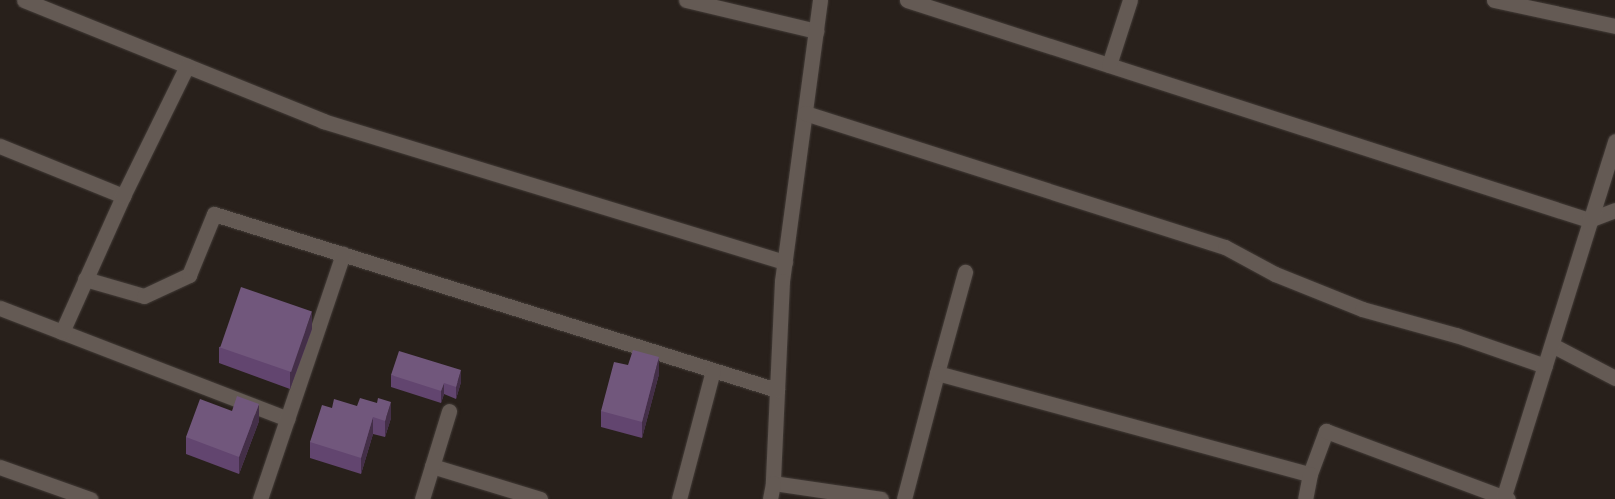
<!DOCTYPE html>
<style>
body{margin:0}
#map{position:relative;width:1615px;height:499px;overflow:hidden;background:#28201b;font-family:Figtree,sans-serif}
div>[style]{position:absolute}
.roads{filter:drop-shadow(0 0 1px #423b37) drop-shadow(0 0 1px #423b37)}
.street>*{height:15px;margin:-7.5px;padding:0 7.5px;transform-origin:7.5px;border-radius:7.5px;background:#645a54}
.wall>*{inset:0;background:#62456f}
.shaded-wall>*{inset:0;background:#442f48}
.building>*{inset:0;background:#71577c;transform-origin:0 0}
span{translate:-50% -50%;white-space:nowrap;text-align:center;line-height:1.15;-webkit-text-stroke:4px #1e1712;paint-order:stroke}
</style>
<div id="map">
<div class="roads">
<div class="street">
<i style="left:24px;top:0;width:323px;rotate:22deg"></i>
<i style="left:323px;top:121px;width:483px;rotate:17deg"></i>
<i style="left:686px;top:0;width:134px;rotate:13.4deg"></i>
<i style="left:820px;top:0;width:284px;rotate:97.7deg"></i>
<i style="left:782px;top:281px;width:202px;rotate:92.6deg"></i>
<i style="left:773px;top:483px;width:109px;rotate:8.4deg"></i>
<i style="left:907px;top:0;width:717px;rotate:17.88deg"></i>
<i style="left:1589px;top:220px;width:28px;rotate:-21deg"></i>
<i style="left:1494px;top:0;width:124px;rotate:12.1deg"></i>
<i style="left:1109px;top:65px;width:68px;rotate:-72.1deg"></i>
<i style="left:805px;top:113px;width:441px;rotate:17.7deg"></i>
<i style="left:1225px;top:247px;width:57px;rotate:28.4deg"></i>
<i style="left:1275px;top:274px;width:94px;rotate:21.9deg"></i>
<i style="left:1362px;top:309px;width:98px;rotate:15.5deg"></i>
<i style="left:1456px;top:335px;width:94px;rotate:19.2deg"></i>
<i style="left:0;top:146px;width:133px;rotate:22.1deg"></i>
<i style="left:85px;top:279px;width:61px;rotate:16.1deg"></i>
<i style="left:144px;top:296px;width:50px;rotate:-25deg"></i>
<i style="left:189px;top:275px;width:66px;rotate:-67.7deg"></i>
<i style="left:214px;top:214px;width:590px;rotate:17.36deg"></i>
<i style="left:0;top:308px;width:308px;rotate:21.1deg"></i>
<i style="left:62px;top:332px;width:149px;rotate:-65.8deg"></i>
<i style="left:123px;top:196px;width:145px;rotate:-63.8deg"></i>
<i style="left:1552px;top:345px;width:71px;rotate:27.6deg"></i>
<i style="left:937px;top:373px;width:105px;rotate:-74.5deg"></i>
<i style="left:432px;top:466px;width:113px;rotate:17deg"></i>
<i style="left:0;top:467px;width:96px;rotate:19.6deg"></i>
<i style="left:1310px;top:474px;width:46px;rotate:-69.6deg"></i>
<i style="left:1326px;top:431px;width:194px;rotate:20.5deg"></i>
<i style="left:260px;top:499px;width:259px;rotate:-71.3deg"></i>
<i style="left:422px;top:499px;width:92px;rotate:-72.9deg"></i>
<i style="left:679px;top:499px;width:133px;rotate:-75.2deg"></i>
<i style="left:770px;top:499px;width:16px;rotate:-79deg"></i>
<i style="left:904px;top:499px;width:130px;rotate:-75.3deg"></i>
<i style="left:937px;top:373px;width:386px;rotate:15.2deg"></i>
<i style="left:1310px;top:474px;width:25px;rotate:101deg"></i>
<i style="left:1503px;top:499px;width:375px;rotate:-72.6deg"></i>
</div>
</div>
<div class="wall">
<i style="clip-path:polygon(312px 329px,290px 389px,219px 363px,219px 347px)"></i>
<i style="clip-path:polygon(659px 374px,642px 438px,601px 427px,601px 411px)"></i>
<i style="clip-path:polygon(391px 375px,461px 382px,456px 399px,444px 394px,441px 403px,391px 387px)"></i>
<i style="clip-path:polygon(332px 408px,391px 418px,385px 437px,373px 434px,361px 474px,310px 458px,310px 442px)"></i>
<i style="clip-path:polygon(259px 421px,239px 474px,186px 454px,186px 437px)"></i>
</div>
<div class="shaded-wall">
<i style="clip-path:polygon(312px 312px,312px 329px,290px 389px,290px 372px)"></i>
<i style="clip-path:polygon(659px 357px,659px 374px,642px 438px,642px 422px)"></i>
<i style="clip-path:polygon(461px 370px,461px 382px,456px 399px,456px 387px)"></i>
<i style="clip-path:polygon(444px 383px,444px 394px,441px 403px,441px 391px)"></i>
<i style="clip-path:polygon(391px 402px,391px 418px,385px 437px,385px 421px)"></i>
<i style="clip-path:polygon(259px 404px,259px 421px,239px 474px,239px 457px)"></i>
<i style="clip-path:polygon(373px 417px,373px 434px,361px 474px,361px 458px)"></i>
</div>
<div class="building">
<i style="left:241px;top:287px;width:75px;height:64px;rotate:19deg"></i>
<i style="clip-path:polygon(633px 350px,659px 357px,642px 422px,601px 411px,614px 362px,628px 365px)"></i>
<i style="clip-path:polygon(399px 351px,461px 370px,456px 387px,444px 383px,441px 391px,391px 375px)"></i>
<i style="clip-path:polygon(237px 396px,259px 404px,239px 457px,186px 437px,200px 399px,232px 411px)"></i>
<i style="clip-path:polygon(360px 398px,377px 403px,378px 398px,391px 402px,385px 421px,373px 417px,361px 458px,310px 442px,322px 405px,332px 408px,334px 399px,357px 406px)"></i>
</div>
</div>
